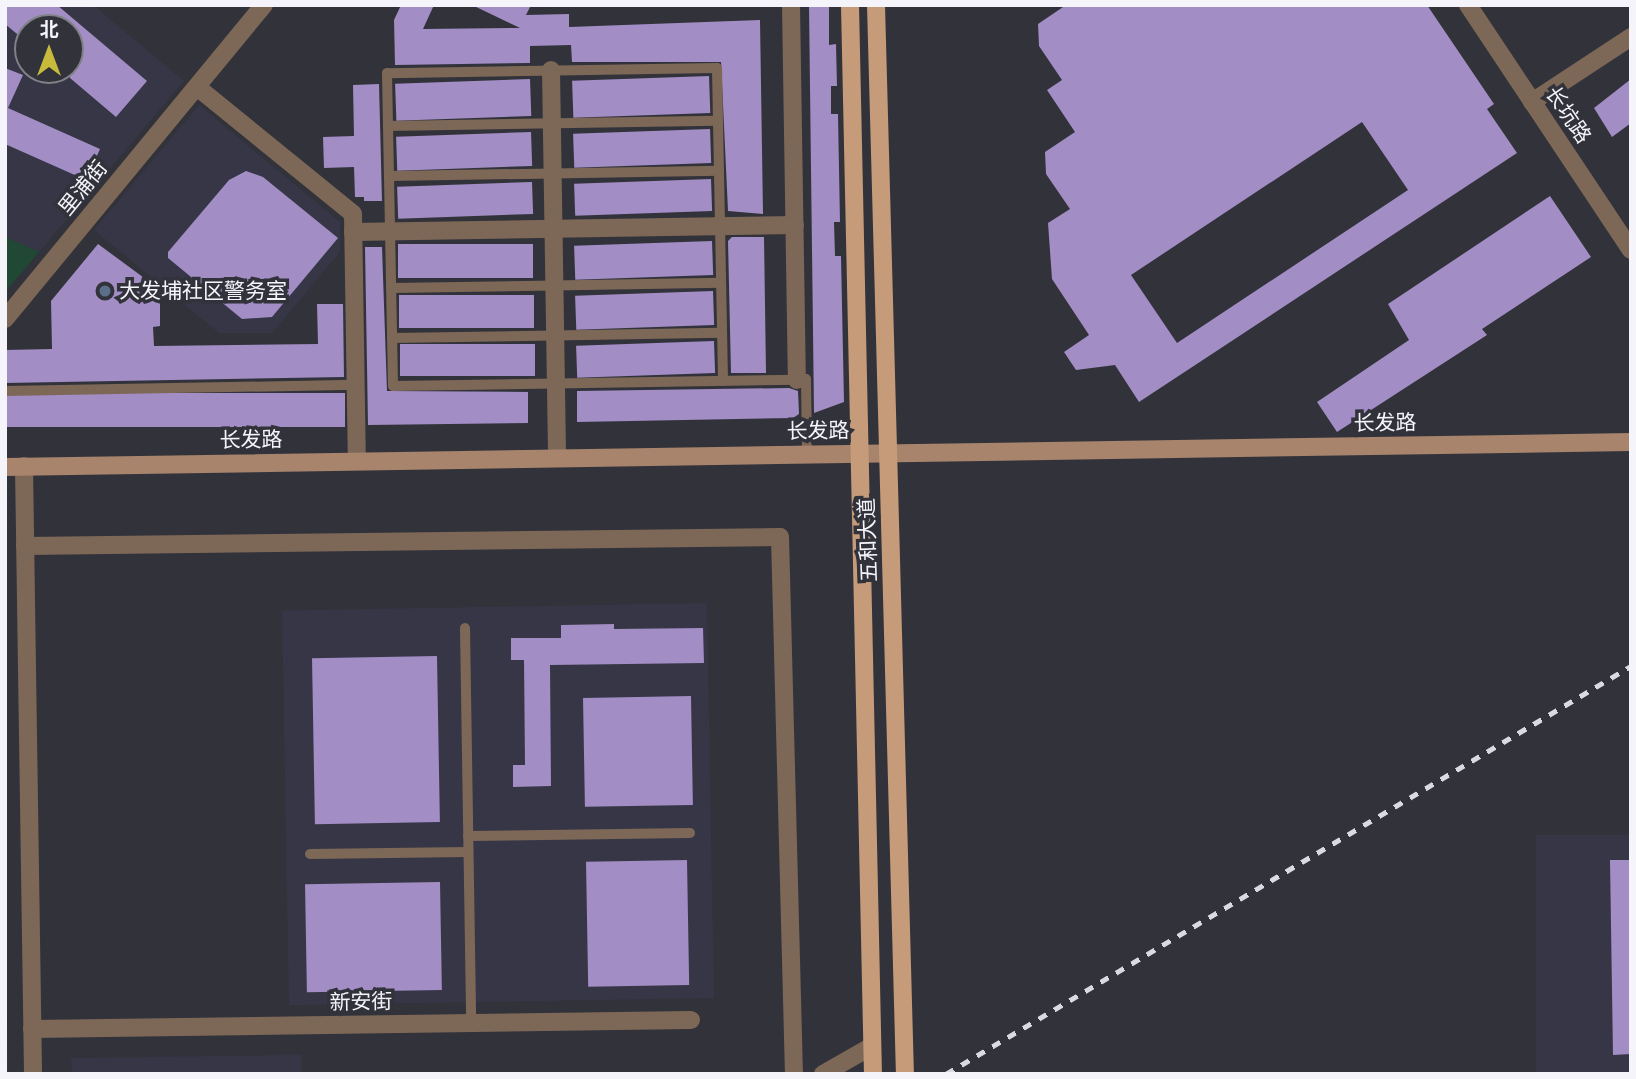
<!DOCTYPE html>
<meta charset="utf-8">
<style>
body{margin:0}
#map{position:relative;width:1636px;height:1079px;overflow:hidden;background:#32323b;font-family:"Libre Baskerville","Noto Sans SC",serif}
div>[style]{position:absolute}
.built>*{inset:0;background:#363646;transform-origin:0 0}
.green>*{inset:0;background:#204835}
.building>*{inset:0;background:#a28dc4;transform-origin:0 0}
.lane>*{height:10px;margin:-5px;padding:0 5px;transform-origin:5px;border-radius:5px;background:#7d6857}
.street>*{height:18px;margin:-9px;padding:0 9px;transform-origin:9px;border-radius:9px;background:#7d6857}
.secondary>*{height:18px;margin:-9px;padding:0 9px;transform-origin:9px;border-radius:9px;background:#a7846b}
.primary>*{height:18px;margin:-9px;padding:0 9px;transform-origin:9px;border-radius:9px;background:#c69b79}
.rail>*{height:5px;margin-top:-2.5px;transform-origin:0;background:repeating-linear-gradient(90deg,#dadae0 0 9px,transparent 0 18px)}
.dots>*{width:19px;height:19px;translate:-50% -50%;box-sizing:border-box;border:4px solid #32323b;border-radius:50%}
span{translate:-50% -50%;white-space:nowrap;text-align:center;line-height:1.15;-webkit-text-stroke:7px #32323b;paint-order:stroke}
.street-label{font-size:21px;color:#f4f4fa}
.poi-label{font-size:21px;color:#f4f4fa}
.left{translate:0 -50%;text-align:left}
.frame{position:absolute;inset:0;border:7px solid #f4f4fa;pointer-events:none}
.north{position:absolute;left:14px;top:14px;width:70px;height:70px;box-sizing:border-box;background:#32323b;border:2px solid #808087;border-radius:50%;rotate:0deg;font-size:19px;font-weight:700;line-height:28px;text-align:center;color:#f4f4fa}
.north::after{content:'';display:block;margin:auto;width:24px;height:32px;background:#c8bb3b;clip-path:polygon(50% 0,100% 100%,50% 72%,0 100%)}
</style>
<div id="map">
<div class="built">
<i style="clip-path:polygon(evenodd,5px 5px,93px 5px,184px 81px,39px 252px,5px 237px,5px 5px,28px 28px,70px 28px,70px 70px,28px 70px,28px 28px)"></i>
<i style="clip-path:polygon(199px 105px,340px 222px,340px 252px,272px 333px,219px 333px,94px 230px)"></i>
<i style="left:707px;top:603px;width:395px;height:425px;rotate:89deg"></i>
<i style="left:1631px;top:835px;width:239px;height:95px;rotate:90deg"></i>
<i style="clip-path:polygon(5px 957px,6px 957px,8px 1074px,5px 1074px)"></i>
<i style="clip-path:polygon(301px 1055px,301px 1074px,72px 1074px,71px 1058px)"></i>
</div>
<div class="green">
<i style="clip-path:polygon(5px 237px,39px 252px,5px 292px)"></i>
</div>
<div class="building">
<i style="clip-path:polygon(5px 5px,57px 5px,147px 81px,116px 117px,70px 78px,70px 28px,28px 28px,28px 43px,5px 24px)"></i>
<i style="clip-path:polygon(401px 5px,434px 5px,423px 29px,520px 28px,472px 5px,531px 5px,526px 15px,569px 14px,569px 27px,760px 20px,763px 214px,728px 211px,721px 62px,572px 62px,571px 45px,530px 46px,530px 63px,395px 65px,394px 20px)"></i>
<i style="clip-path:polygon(809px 5px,829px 5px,829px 45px,836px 44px,837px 86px,831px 86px,831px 114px,838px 114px,840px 222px,834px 222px,835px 256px,841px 256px,844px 402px,814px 413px)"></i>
<i style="clip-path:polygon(evenodd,1066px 5px,1427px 5px,1494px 104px,1487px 109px,1517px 153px,1139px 402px,1115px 365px,1076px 370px,1064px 352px,1089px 335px,1052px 279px,1048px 223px,1070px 209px,1046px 174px,1045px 152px,1075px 132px,1047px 90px,1062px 80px,1039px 46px,1038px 24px,1066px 5px,1362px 122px,1408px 190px,1177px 343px,1131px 275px,1362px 122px)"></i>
<i style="clip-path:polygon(5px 68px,23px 75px,8px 108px,100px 149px,86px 180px,5px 144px)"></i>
<i style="left:709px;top:76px;width:37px;height:137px;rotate:88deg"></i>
<i style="left:530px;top:79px;width:37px;height:135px;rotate:88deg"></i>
<i style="clip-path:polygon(1631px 79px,1631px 123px,1612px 137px,1594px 108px)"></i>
<i style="clip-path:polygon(379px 84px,382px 201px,364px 201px,364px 197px,355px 197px,354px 167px,324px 168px,323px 137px,354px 136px,353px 85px)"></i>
<i style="left:710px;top:129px;width:34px;height:137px;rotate:88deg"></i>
<i style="left:531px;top:132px;width:34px;height:135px;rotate:88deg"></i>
<i style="clip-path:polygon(246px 171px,263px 177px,338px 238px,272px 317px,242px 319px,168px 258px,168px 252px,229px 180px)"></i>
<i style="left:711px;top:179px;width:32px;height:137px;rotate:88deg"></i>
<i style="left:532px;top:182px;width:32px;height:135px;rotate:88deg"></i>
<i style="clip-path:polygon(1550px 196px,1591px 257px,1482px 329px,1487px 335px,1337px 432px,1317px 402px,1409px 340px,1388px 304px)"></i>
<i style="clip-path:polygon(732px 237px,764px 237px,766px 373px,731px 373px,728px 241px)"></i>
<i style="left:712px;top:241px;width:34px;height:138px;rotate:88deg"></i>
<i style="clip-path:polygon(98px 244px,151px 283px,151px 300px,160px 299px,160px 326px,153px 327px,154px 346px,318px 344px,317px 304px,343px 304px,344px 377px,5px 383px,5px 350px,52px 349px,51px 301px)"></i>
<i style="left:533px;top:244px;width:34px;height:135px;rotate:90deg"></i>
<i style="clip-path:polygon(365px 247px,382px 247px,387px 391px,528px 392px,528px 423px,368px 425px)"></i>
<i style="left:713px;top:291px;width:34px;height:138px;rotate:88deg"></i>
<i style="left:534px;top:295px;width:33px;height:135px;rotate:90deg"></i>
<i style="left:714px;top:341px;width:32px;height:138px;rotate:88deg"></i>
<i style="left:535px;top:344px;width:32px;height:135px;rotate:90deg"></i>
<i style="clip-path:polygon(789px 388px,798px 391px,799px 414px,793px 418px,577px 422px,577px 391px)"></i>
<i style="left:345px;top:393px;width:34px;height:340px;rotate:90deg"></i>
<i style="clip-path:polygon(614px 624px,614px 629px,703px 628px,704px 663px,550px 665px,551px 786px,513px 787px,513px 765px,525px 765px,524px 660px,511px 660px,511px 638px,561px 638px,561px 625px)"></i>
<i style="left:437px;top:656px;width:166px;height:125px;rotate:89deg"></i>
<i style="left:691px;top:696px;width:109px;height:108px;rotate:89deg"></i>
<i style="left:687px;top:860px;width:125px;height:101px;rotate:89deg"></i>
<i style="clip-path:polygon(1610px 860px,1631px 860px,1631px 1054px,1613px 1055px)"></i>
<i style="left:440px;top:882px;width:108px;height:135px;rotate:89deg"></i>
</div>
<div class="lane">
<i style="left:388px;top:126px;width:330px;rotate:-0.9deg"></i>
<i style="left:389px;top:176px;width:330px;rotate:-0.9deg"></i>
<i style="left:391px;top:288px;width:330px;rotate:-0.9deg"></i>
<i style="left:392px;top:338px;width:330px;rotate:-0.9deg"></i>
<i style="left:723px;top:381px;width:313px;rotate:-91.1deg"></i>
<i style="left:717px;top:68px;width:330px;rotate:179.1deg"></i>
<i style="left:387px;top:73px;width:313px;rotate:88.9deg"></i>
<i style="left:393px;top:386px;width:404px;rotate:-0.9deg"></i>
<i style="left:797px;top:380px;width:9px;rotate:-6deg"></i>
<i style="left:806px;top:379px;width:75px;rotate:89.2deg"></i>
<i style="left:5px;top:391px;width:351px;rotate:-1deg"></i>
<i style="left:465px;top:628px;width:395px;rotate:89.1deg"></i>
<i style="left:468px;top:836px;width:222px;rotate:-0.8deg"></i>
<i style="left:310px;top:854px;width:158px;rotate:-0.7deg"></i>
</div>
<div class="street">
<i style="left:791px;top:5px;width:375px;rotate:89.1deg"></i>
<i style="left:1468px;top:5px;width:294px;rotate:56.4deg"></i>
<i style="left:551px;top:70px;width:388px;rotate:89.1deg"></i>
<i style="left:197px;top:87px;width:201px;rotate:39.1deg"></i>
<i style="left:353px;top:214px;width:247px;rotate:89.1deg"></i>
<i style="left:1532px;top:102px;width:118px;rotate:-33.3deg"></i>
<i style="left:353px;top:232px;width:442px;rotate:-0.9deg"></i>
<i style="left:5px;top:319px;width:407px;rotate:-50.5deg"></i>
<i style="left:24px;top:466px;width:608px;rotate:89.15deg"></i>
<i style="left:25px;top:546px;width:755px;rotate:-0.68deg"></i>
<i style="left:780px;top:537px;width:537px;rotate:88.51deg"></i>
<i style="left:32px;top:1029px;width:659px;rotate:-0.78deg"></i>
<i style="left:823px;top:1074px;width:56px;rotate:-29.7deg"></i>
</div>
<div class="secondary">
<i style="left:5px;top:467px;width:1626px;rotate:-0.88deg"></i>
</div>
<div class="primary">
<i style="left:850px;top:5px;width:1069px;rotate:88.77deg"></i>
<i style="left:876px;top:5px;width:1069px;rotate:88.45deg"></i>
</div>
<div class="rail">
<i style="left:946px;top:1074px;width:797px;rotate:-30.78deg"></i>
</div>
<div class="dots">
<i style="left:105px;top:291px;background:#5c6f8a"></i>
</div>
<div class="street-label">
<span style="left:1568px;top:115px;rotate:56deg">长坑路</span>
<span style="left:83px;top:188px;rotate:-51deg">里浦街</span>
<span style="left:1385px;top:423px;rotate:-1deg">长发路</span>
<span style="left:818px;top:431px;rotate:-1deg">长发路</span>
<span style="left:251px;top:440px;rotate:-1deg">长发路</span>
<span style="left:868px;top:540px;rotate:-92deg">五和大道</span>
<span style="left:361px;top:1002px;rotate:-1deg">新安街</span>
</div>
<div class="poi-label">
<span class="left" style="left:119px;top:291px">大发埔社区警务室</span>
</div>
<div class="frame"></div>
<div class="north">北</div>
</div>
